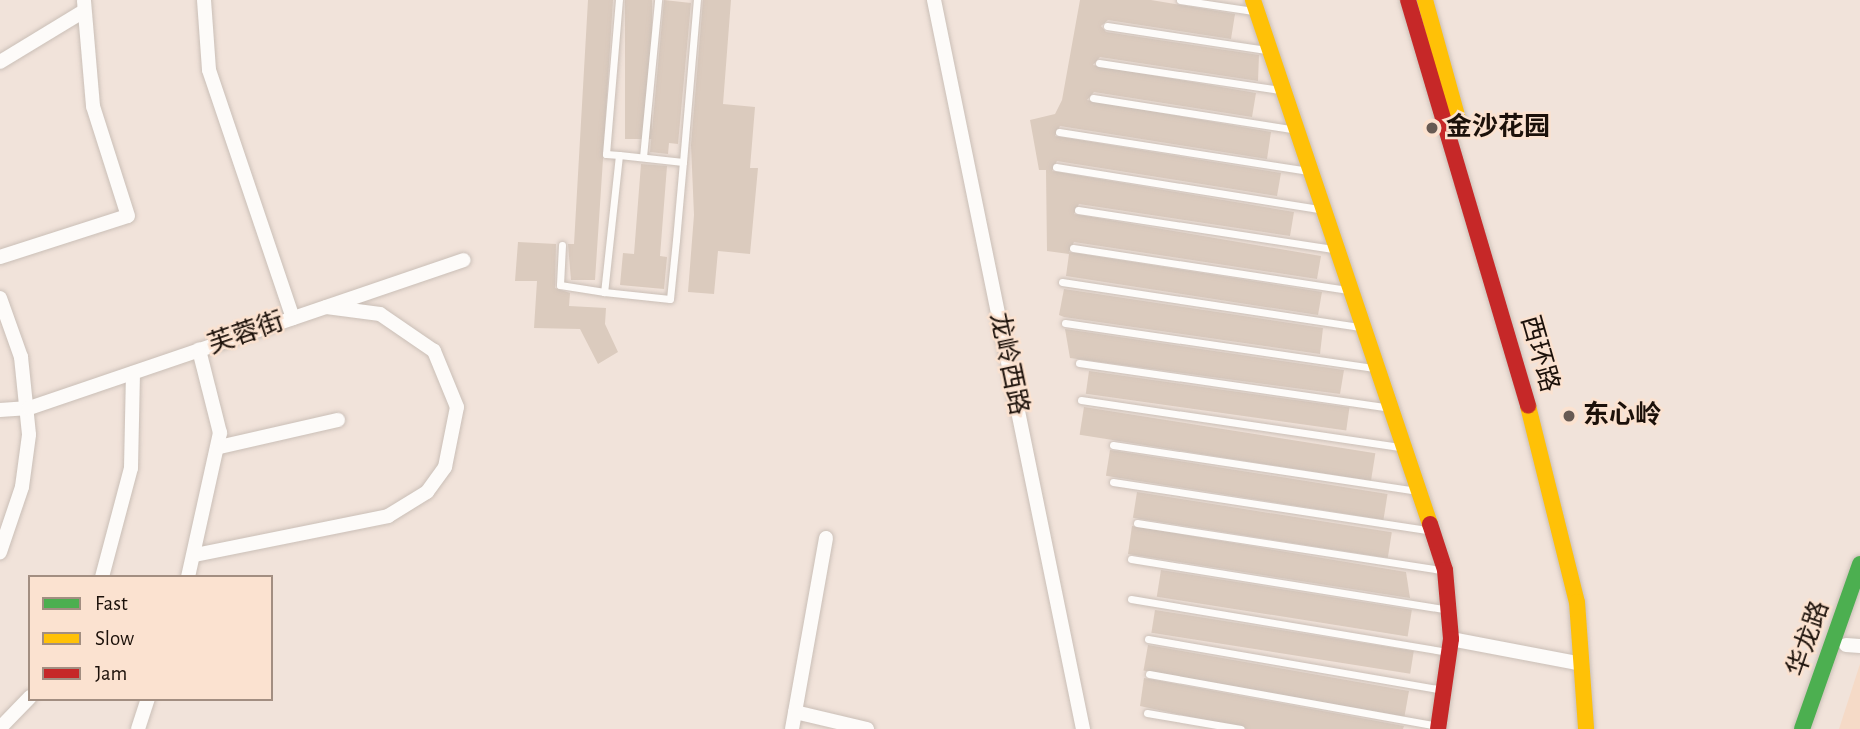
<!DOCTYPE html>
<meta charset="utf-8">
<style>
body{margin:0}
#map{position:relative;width:1860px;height:729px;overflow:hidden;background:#f1e3da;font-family:"Alegreya Sans","Noto Sans SC",sans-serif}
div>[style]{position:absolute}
.built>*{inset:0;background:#f5dac7}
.building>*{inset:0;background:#dbcbbe;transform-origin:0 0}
.roads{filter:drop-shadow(0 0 2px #cabfb7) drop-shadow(0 0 2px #cabfb7)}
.lane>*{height:7px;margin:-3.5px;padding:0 3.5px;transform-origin:3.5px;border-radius:3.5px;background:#fdfbf9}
.street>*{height:14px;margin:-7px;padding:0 7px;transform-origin:7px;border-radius:7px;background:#fdfbf9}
.fast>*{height:16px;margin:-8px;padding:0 8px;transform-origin:8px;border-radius:8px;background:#4caf50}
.slow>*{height:16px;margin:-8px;padding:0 8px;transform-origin:8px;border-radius:8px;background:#ffc107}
.jam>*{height:16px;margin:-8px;padding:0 8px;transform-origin:8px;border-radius:8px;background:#c62828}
.dots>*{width:19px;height:19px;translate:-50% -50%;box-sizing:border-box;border:4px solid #fbe2d0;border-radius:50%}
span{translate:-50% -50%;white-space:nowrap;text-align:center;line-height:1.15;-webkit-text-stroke:5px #fbe2d0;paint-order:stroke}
.poi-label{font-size:26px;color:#1c110a;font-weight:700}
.left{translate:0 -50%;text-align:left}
.street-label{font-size:26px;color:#1c110a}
.legend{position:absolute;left:28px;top:575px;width:245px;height:126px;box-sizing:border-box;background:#fbe2d0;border:2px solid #a28e81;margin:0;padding:9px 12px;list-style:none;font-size:21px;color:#1c110a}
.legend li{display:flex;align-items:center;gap:14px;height:35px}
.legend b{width:35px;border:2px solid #a28e81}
</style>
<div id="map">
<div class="built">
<i style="clip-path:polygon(1860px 664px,1860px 729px,1839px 729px)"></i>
</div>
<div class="building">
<i style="clip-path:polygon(588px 0,613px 0,603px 159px,595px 280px,571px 280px,568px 244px,574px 244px)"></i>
<i style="left:625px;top:0;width:27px;height:139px"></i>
<i style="clip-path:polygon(664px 0,691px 3px,678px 144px,669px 143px,668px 154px,650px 152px)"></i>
<i style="clip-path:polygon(703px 0,731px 0,723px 104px,755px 107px,750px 168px,758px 168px,750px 254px,718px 251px,714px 294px,688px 292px,694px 215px,691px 145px)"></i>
<i style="clip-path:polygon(1080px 0,1151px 0,1235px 14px,1231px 39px,1108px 20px,1101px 26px,1106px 32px,1259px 55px,1258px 81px,1100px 57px,1093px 65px,1256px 93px,1252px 117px,1094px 92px,1087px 100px,1271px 132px,1267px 159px,1060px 126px,1055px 136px,1281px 173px,1277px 196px,1057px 161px,1052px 171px,1294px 212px,1290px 236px,1079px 204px,1074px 214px,1321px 256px,1317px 279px,1074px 242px,1069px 252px,1322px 292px,1318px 315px,1066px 276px,1069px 254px,1047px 251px,1046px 170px,1039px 170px,1030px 120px,1055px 114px,1062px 100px)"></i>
<i style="clip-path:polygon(641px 164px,667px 166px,660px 256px,667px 257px,664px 289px,620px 285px,623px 253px,634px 254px)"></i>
<i style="clip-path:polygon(518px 242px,556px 244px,555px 288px,570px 293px,569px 306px,606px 308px,605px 324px,618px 352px,598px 364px,580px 329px,534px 328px,537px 281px,515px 281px)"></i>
<i style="clip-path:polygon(1064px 289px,1323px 328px,1320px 354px,1064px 317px,1059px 315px)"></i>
<i style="clip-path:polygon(1065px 329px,1344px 370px,1340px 394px,1070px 358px)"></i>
<i style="left:1089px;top:371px;width:263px;height:23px;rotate:8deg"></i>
<i style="left:1084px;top:407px;width:295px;height:28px;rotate:9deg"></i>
<i style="left:1110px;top:450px;width:281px;height:26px;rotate:9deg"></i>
<i style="left:1137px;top:492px;width:258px;height:26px;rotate:9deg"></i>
<i style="clip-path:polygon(1132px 526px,1406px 572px,1410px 598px,1128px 554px)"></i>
<i style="left:1161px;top:570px;width:254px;height:27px;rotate:9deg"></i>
<i style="left:1155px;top:610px;width:262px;height:23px;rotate:9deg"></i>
<i style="left:1148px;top:645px;width:265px;height:26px;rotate:10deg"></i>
<i style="clip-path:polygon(1144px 678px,1404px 726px,1403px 729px,1247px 729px,1140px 706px)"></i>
</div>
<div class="roads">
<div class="lane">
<i style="left:1180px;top:0;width:74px;rotate:8.6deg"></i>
<i style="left:1107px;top:26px;width:161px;rotate:8.6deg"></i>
<i style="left:1099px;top:63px;width:183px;rotate:8.5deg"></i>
<i style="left:1093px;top:98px;width:201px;rotate:8.9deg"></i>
<i style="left:1059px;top:132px;width:251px;rotate:8.9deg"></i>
<i style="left:619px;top:155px;width:13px;rotate:-176deg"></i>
<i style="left:606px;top:154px;width:155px;rotate:-85.2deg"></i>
<i style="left:643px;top:157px;width:158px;rotate:-84.5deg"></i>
<i style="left:683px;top:162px;width:64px;rotate:-173.8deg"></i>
<i style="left:619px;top:155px;width:138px;rotate:96.2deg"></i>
<i style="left:604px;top:292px;width:66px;rotate:6.1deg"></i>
<i style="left:670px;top:299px;width:59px;rotate:-84.2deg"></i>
<i style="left:676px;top:240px;width:78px;rotate:-84.9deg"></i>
<i style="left:683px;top:162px;width:163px;rotate:-85.1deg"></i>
<i style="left:1056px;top:167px;width:266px;rotate:9.1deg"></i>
<i style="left:1078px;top:210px;width:258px;rotate:8.7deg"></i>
<i style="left:562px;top:245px;width:40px;rotate:92.9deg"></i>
<i style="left:560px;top:285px;width:45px;rotate:9deg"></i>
<i style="left:1073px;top:248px;width:277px;rotate:8.7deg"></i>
<i style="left:1062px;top:282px;width:300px;rotate:8.6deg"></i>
<i style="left:1065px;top:323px;width:311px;rotate:8.3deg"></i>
<i style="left:1079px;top:363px;width:310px;rotate:8.2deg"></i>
<i style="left:1081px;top:400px;width:322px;rotate:8.4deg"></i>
<i style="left:1113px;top:445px;width:307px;rotate:8.6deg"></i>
<i style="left:1113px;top:482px;width:319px;rotate:8.7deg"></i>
<i style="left:1137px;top:523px;width:308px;rotate:8.8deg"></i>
<i style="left:1131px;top:559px;width:321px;rotate:9.1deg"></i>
<i style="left:1131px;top:599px;width:322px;rotate:9.5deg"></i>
<i style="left:1148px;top:639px;width:300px;rotate:9.8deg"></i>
<i style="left:1149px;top:674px;width:293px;rotate:10.2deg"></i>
<i style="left:1147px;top:713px;width:95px;rotate:9.7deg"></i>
</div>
<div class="street">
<i style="left:204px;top:0;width:70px;rotate:85.9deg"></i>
<i style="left:209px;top:70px;width:262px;rotate:71.3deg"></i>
<i style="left:934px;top:0;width:744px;rotate:78.45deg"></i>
<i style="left:0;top:62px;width:98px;rotate:-31.3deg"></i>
<i style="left:0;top:257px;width:134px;rotate:-17.8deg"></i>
<i style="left:128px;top:216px;width:115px;rotate:-107.7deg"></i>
<i style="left:93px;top:106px;width:106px;rotate:-94.9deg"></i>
<i style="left:0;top:298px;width:63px;rotate:70.4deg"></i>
<i style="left:21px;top:357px;width:78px;rotate:84.1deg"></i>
<i style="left:29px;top:435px;width:52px;rotate:97.7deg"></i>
<i style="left:22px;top:487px;width:69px;rotate:108.7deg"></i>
<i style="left:0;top:410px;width:29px;rotate:-4deg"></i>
<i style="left:29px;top:408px;width:459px;rotate:-18.8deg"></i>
<i style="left:219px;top:447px;width:122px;rotate:-12.8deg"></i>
<i style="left:195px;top:555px;width:197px;rotate:-11.4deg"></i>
<i style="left:388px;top:516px;width:46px;rotate:-31.6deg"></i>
<i style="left:427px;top:492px;width:31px;rotate:-54deg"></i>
<i style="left:445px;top:467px;width:61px;rotate:-78.7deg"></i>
<i style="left:457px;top:407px;width:61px;rotate:-112.3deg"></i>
<i style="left:434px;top:351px;width:65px;rotate:-145.6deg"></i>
<i style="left:380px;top:314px;width:54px;rotate:-172.6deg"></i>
<i style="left:102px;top:577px;width:113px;rotate:-75.1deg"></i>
<i style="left:131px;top:468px;width:95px;rotate:-88.8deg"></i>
<i style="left:188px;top:577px;width:148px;rotate:-77.5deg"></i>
<i style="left:220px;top:433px;width:86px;rotate:-104.2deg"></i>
<i style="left:1451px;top:639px;width:133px;rotate:10.8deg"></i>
<i style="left:1846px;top:645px;width:14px;rotate:4deg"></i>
<i style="left:795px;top:712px;width:74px;rotate:13.3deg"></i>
<i style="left:0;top:728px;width:43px;rotate:-45.9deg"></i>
<i style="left:138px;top:729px;width:32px;rotate:-72deg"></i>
<i style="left:792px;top:729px;width:194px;rotate:-79.9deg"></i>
</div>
<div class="fast">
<i style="left:1802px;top:729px;width:175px;rotate:-70.6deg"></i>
</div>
<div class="slow">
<i style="left:1253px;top:0;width:553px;rotate:71.34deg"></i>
<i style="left:1425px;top:0;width:128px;rotate:74.5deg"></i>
<i style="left:1528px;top:406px;width:202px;rotate:76deg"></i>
<i style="left:1577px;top:602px;width:127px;rotate:85.9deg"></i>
</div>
<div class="jam">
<i style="left:1408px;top:0;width:423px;rotate:73.5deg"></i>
<i style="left:1430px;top:524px;width:48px;rotate:71.9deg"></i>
<i style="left:1445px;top:570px;width:69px;rotate:85deg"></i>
<i style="left:1451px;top:639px;width:91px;rotate:98.2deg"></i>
</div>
</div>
<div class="dots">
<i style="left:1432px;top:128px;background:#675a53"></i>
<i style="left:1569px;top:416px;background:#675a53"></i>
</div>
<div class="poi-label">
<span class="left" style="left:1446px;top:128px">金沙花园</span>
<span class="left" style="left:1583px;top:416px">东心岭</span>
</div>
<div class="street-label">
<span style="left:246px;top:334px;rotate:-19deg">芙蓉街</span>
<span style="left:1539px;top:354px;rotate:74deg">西环路</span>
<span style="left:1008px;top:364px;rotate:78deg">龙岭西路</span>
<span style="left:1809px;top:639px;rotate:-71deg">华龙路</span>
</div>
<ul class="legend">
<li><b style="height:9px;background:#4caf50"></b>Fast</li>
<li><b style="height:9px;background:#ffc107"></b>Slow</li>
<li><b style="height:9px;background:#c62828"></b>Jam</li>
</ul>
</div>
